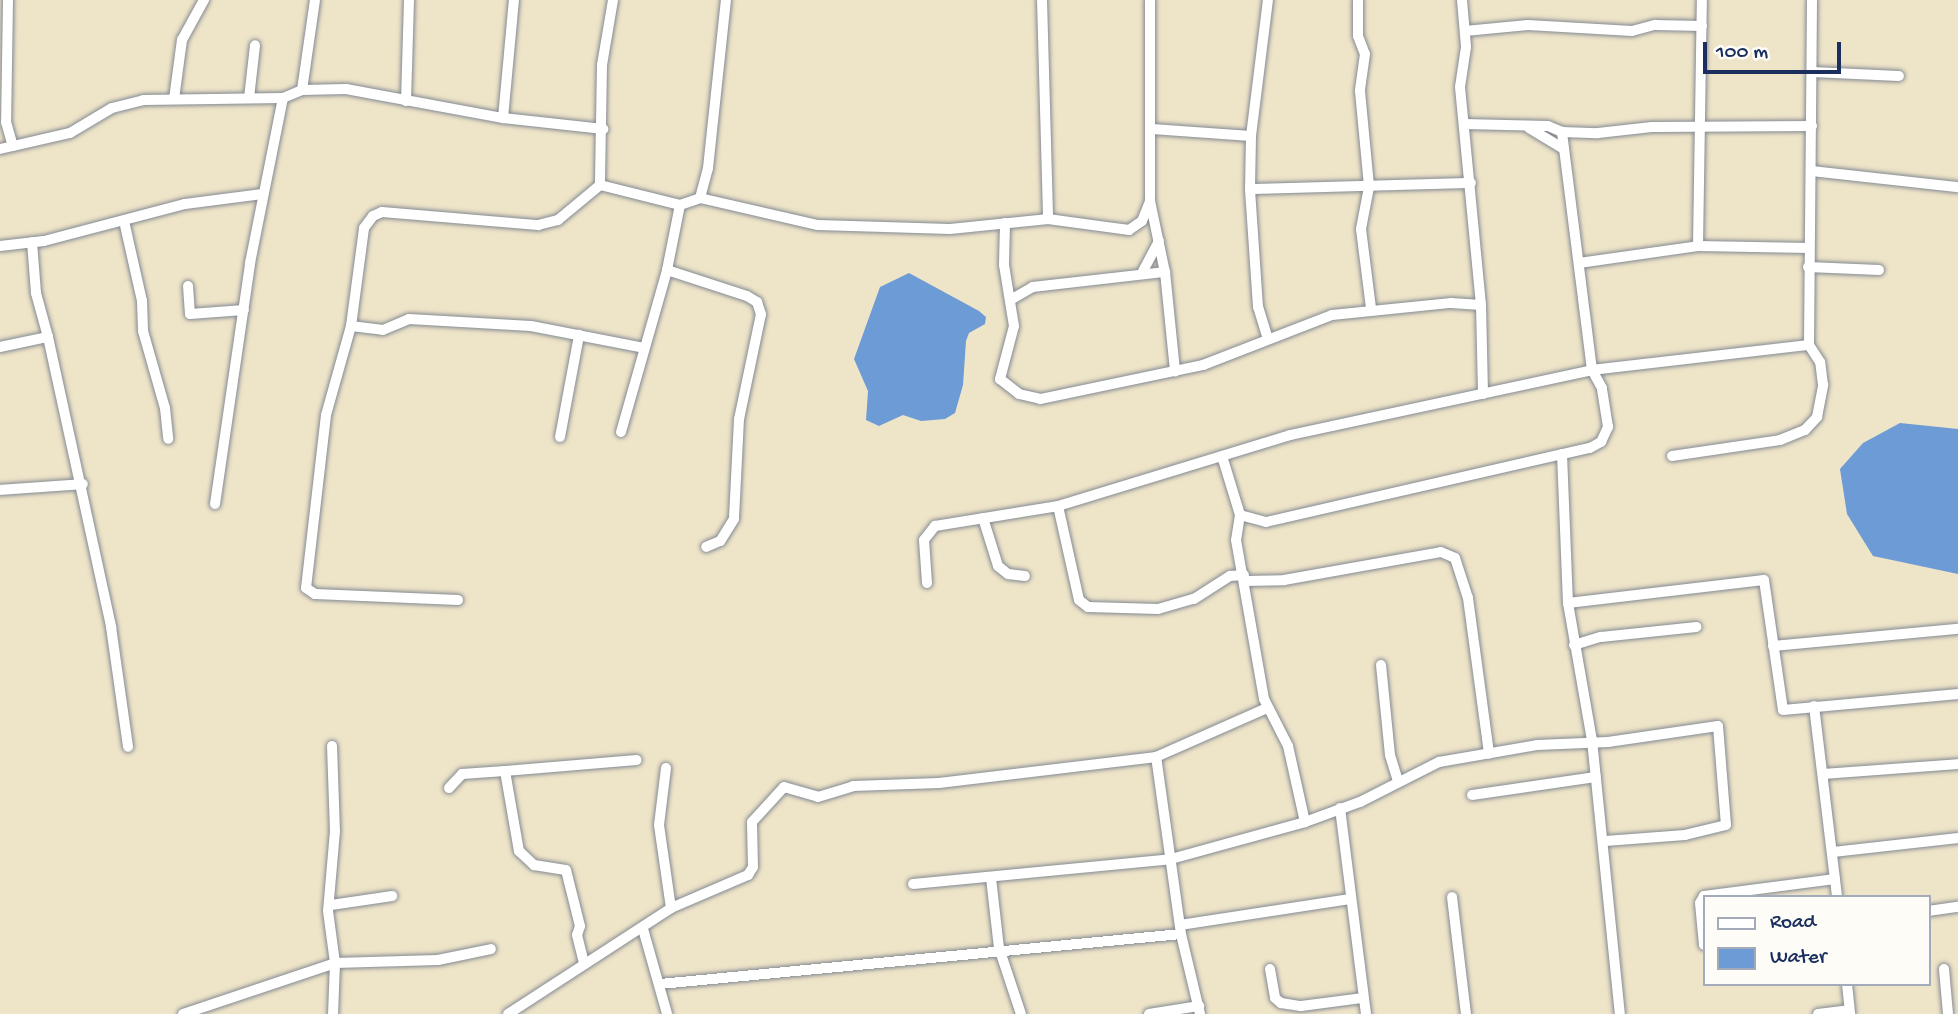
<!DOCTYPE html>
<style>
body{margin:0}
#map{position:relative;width:1958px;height:1014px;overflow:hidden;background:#eee4c8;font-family:"Gochi Hand",sans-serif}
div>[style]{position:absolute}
.water>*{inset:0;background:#6c9bd5}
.roads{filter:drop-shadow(0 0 2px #848a93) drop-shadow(0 0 2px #848a93)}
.street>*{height:10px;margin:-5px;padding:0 5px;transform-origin:5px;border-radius:5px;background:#fff}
span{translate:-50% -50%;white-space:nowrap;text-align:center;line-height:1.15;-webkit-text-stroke:5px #fdfcf7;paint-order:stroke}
.legend{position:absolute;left:1703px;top:895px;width:228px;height:91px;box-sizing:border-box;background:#fdfcf7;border:2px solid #a3aaba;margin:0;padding:9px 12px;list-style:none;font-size:21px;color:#1b2f5e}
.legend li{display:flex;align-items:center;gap:14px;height:35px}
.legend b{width:35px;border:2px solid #a3aaba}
.scale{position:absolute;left:1703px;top:42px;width:138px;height:32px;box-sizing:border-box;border:4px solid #1b2f5e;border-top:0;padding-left:9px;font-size:21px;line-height:24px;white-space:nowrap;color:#1b2f5e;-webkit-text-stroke:5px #fdfcf7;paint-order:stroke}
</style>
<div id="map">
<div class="water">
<i style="clip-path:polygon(909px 273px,979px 311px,986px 317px,985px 324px,969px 333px,966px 341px,963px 385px,955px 413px,945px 419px,921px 421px,903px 415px,879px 426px,866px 420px,868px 391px,854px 359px,880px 287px)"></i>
<i style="clip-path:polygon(1900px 423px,1958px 429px,1958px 574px,1873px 556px,1847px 514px,1840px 469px,1863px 443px)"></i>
</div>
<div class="roads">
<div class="street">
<i style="left:8px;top:0;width:122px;rotate:90.9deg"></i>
<i style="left:6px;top:122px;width:25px;rotate:74deg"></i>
<i style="left:613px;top:0;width:66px;rotate:99.6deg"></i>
<i style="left:602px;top:65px;width:120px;rotate:91deg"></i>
<i style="left:600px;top:185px;width:82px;rotate:14deg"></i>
<i style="left:680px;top:205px;width:21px;rotate:-19deg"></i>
<i style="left:700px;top:198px;width:121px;rotate:12.9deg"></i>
<i style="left:818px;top:225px;width:132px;rotate:1.7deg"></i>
<i style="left:950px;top:229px;width:99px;rotate:-5.8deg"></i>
<i style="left:1048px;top:219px;width:82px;rotate:7.7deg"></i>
<i style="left:1129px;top:230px;width:16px;rotate:-35deg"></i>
<i style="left:1142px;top:221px;width:22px;rotate:-68deg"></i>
<i style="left:1042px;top:0;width:219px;rotate:88.4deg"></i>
<i style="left:1150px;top:0;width:201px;rotate:90deg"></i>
<i style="left:1150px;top:201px;width:73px;rotate:78.1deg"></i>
<i style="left:1165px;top:272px;width:100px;rotate:84.2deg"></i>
<i style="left:1358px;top:0;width:36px;rotate:90deg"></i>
<i style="left:1358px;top:36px;width:19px;rotate:69deg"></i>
<i style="left:1365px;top:54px;width:37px;rotate:98deg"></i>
<i style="left:1360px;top:91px;width:96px;rotate:84.6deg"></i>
<i style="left:1369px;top:187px;width:43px;rotate:100.8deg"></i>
<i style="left:1361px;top:229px;width:80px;rotate:82.8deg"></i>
<i style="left:1462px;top:0;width:47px;rotate:85.1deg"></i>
<i style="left:1466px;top:47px;width:40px;rotate:98.5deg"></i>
<i style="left:1460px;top:87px;width:219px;rotate:84.5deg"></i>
<i style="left:1481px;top:305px;width:89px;rotate:88.7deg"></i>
<i style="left:1465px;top:31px;width:63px;rotate:-5.4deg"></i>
<i style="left:1528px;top:25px;width:104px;rotate:3.3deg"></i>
<i style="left:1632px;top:31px;width:24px;rotate:-15deg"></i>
<i style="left:1655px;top:25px;width:47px;rotate:1.2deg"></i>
<i style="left:1812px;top:72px;width:87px;rotate:2.6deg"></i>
<i style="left:302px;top:90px;width:91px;rotate:-81.8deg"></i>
<i style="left:249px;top:98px;width:53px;rotate:-83.5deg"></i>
<i style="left:174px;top:99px;width:60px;rotate:-82.3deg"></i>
<i style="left:182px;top:40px;width:46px;rotate:-61.2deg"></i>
<i style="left:406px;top:101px;width:101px;rotate:-88.3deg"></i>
<i style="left:503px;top:118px;width:119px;rotate:-84.7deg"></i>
<i style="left:1464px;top:124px;width:84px;rotate:1.4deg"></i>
<i style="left:1548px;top:126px;width:15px;rotate:23deg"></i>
<i style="left:1562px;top:132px;width:36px;rotate:2deg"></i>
<i style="left:1598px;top:133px;width:54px;rotate:-6.3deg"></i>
<i style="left:1652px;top:127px;width:160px;rotate:-0.4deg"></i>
<i style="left:1529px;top:128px;width:41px;rotate:31deg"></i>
<i style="left:1152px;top:129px;width:99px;rotate:4deg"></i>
<i style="left:0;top:149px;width:72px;rotate:-12.9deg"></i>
<i style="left:70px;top:133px;width:49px;rotate:-30.8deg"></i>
<i style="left:112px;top:108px;width:32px;rotate:-14deg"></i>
<i style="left:143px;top:100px;width:140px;rotate:-0.8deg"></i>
<i style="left:283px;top:98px;width:21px;rotate:-23deg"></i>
<i style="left:302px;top:90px;width:44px;rotate:-1.3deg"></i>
<i style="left:346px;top:89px;width:160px;rotate:10.5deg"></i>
<i style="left:503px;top:118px;width:101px;rotate:6.3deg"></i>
<i style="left:1812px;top:171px;width:147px;rotate:6.3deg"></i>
<i style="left:1250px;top:189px;width:221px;rotate:-1.6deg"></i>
<i style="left:700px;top:198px;width:31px;rotate:-75deg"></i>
<i style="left:708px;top:168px;width:169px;rotate:-83.9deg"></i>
<i style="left:124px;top:221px;width:82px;rotate:77.3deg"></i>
<i style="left:142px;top:301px;width:30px;rotate:88deg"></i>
<i style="left:143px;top:331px;width:80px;rotate:74.1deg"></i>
<i style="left:165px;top:408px;width:31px;rotate:84deg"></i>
<i style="left:1005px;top:223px;width:42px;rotate:91.4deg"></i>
<i style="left:1004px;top:265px;width:62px;rotate:80.7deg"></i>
<i style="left:1014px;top:326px;width:55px;rotate:104.8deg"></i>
<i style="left:1000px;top:379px;width:24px;rotate:38deg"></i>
<i style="left:1019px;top:394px;width:22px;rotate:13deg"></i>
<i style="left:1040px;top:399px;width:167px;rotate:-11.8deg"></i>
<i style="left:1203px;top:365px;width:138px;rotate:-21.2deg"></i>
<i style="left:1332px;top:315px;width:120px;rotate:-5.8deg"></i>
<i style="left:1451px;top:303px;width:30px;rotate:4deg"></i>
<i style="left:0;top:246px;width:44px;rotate:-6.5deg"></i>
<i style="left:44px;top:241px;width:146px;rotate:-14.7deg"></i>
<i style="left:185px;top:204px;width:78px;rotate:-7.4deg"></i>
<i style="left:1698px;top:246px;width:246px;rotate:-89.1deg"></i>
<i style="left:1579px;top:263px;width:120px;rotate:-8.1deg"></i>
<i style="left:1698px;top:246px;width:111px;rotate:1deg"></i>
<i style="left:1808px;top:267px;width:71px;rotate:2.4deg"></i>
<i style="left:667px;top:270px;width:84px;rotate:18deg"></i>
<i style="left:747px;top:296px;width:12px;rotate:31deg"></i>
<i style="left:757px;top:302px;width:13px;rotate:72deg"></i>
<i style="left:761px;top:314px;width:107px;rotate:101.8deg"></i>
<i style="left:739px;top:419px;width:100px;rotate:92.9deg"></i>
<i style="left:734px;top:519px;width:26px;rotate:122deg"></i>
<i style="left:720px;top:541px;width:15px;rotate:157deg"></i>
<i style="left:1143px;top:271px;width:34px;rotate:-62deg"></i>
<i style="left:188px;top:286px;width:28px;rotate:86deg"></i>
<i style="left:190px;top:314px;width:54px;rotate:-4.2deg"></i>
<i style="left:1012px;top:299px;width:24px;rotate:-30deg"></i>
<i style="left:1033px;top:287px;width:133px;rotate:-6.5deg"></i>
<i style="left:351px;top:326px;width:32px;rotate:7deg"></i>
<i style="left:383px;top:330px;width:28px;rotate:-23deg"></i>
<i style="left:409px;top:319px;width:122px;rotate:3.3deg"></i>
<i style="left:531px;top:326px;width:115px;rotate:11deg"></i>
<i style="left:1267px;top:336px;width:30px;rotate:-107deg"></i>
<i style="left:1258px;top:307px;width:118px;rotate:-93.9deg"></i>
<i style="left:1250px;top:189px;width:53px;rotate:-88.9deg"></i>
<i style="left:1251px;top:136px;width:137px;rotate:-82.9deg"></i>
<i style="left:48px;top:337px;width:297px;rotate:77.7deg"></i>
<i style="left:111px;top:627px;width:121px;rotate:81.9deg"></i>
<i style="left:0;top:347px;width:49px;rotate:-11.8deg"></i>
<i style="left:48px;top:337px;width:46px;rotate:-105.3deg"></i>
<i style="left:36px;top:293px;width:51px;rotate:-94.5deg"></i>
<i style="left:621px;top:432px;width:168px;rotate:-74.1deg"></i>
<i style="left:667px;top:270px;width:66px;rotate:-78.7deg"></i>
<i style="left:560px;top:437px;width:104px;rotate:-79.4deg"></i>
<i style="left:1562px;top:454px;width:149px;rotate:87.7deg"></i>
<i style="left:1568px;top:603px;width:139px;rotate:80.1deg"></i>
<i style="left:1592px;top:740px;width:275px;rotate:84.2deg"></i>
<i style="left:1222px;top:456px;width:62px;rotate:73deg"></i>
<i style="left:1240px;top:515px;width:25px;rotate:99deg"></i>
<i style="left:1236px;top:540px;width:161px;rotate:80deg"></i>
<i style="left:1264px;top:699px;width:53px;rotate:62.9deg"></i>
<i style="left:1288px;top:746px;width:78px;rotate:77.4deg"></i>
<i style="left:1672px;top:456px;width:109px;rotate:-8.4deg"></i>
<i style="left:1780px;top:440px;width:27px;rotate:-22deg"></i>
<i style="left:1805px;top:430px;width:18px;rotate:-47deg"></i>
<i style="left:1817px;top:417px;width:33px;rotate:-79deg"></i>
<i style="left:1823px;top:385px;width:23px;rotate:-97deg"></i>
<i style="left:1820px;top:362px;width:20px;rotate:-123deg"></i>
<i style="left:0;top:490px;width:83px;rotate:-4.1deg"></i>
<i style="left:215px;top:504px;width:244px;rotate:-81.7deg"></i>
<i style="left:250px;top:263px;width:168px;rotate:-78.7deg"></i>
<i style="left:1058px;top:506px;width:96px;rotate:77.4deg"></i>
<i style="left:1079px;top:600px;width:11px;rotate:38deg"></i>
<i style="left:1088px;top:607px;width:70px;rotate:1.6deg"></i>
<i style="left:1158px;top:609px;width:37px;rotate:-16deg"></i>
<i style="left:1194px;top:599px;width:43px;rotate:-32.6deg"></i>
<i style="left:1230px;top:576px;width:14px;rotate:-4deg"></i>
<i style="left:1240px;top:515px;width:27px;rotate:15deg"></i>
<i style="left:1266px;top:522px;width:332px;rotate:-12.9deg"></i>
<i style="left:1590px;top:448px;width:13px;rotate:-29deg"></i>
<i style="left:1601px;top:442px;width:17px;rotate:-65deg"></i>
<i style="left:1608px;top:427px;width:39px;rotate:-99deg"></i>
<i style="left:1602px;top:388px;width:21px;rotate:-119deg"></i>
<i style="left:1592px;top:370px;width:218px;rotate:-6.6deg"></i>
<i style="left:1809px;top:345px;width:345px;rotate:-89.5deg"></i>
<i style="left:983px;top:518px;width:50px;rotate:72.6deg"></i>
<i style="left:998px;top:566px;width:13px;rotate:39deg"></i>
<i style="left:1008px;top:574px;width:17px;rotate:7deg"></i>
<i style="left:1245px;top:581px;width:39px;rotate:-1deg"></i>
<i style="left:1284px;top:580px;width:159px;rotate:-10.1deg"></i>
<i style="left:1441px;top:552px;width:15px;rotate:23deg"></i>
<i style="left:1455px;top:558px;width:42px;rotate:72deg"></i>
<i style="left:1468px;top:598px;width:157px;rotate:82.3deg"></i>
<i style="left:927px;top:583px;width:43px;rotate:-94deg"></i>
<i style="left:924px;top:540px;width:18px;rotate:-52deg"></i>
<i style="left:935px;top:526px;width:125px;rotate:-9.2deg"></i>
<i style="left:1058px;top:506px;width:243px;rotate:-17deg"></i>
<i style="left:1290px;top:435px;width:309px;rotate:-12.1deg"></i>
<i style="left:1592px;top:370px;width:240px;rotate:-97.2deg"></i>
<i style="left:458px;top:600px;width:143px;rotate:-177.6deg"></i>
<i style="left:315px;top:594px;width:11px;rotate:-146deg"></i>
<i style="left:306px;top:588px;width:174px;rotate:-83.4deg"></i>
<i style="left:326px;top:415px;width:92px;rotate:-74.3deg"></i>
<i style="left:351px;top:326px;width:99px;rotate:-82.4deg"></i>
<i style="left:364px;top:228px;width:15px;rotate:-53deg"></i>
<i style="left:373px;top:216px;width:10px;rotate:-24deg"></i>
<i style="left:382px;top:212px;width:157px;rotate:4.8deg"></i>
<i style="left:538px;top:225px;width:21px;rotate:-14deg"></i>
<i style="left:558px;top:220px;width:55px;rotate:-39.8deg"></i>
<i style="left:1568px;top:603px;width:197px;rotate:-6.7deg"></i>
<i style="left:1764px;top:580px;width:131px;rotate:81.7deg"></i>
<i style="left:1783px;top:710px;width:176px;rotate:-5.2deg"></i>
<i style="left:1574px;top:645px;width:28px;rotate:-17deg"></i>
<i style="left:1601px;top:637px;width:96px;rotate:-6deg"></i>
<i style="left:1773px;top:646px;width:186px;rotate:-5.3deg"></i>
<i style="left:1381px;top:665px;width:90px;rotate:84.3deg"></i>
<i style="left:1390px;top:755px;width:27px;rotate:73deg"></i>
<i style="left:1814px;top:706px;width:192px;rotate:83.1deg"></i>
<i style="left:332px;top:746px;width:85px;rotate:88deg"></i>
<i style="left:335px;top:831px;width:80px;rotate:95deg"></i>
<i style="left:328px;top:911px;width:52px;rotate:82.3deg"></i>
<i style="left:335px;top:963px;width:51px;rotate:92.2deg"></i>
<i style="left:666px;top:768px;width:57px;rotate:97deg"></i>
<i style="left:659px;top:825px;width:84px;rotate:81.8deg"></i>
<i style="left:505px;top:771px;width:132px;rotate:-4.8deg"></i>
<i style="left:1823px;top:774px;width:135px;rotate:-4.2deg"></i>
<i style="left:449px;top:788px;width:19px;rotate:-47deg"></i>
<i style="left:462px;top:774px;width:43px;rotate:-4deg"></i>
<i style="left:505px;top:771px;width:81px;rotate:80.1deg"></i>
<i style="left:519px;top:851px;width:21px;rotate:43deg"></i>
<i style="left:534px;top:865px;width:32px;rotate:9deg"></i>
<i style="left:566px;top:870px;width:58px;rotate:76deg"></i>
<i style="left:580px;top:926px;width:9px;rotate:108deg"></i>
<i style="left:577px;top:935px;width:30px;rotate:76deg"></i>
<i style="left:1472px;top:795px;width:125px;rotate:-8.3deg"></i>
<i style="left:1340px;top:808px;width:208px;rotate:82.8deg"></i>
<i style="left:1833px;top:852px;width:126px;rotate:-6.4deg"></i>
<i style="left:991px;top:878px;width:70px;rotate:83.5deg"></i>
<i style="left:999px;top:948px;width:70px;rotate:71.6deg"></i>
<i style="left:913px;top:884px;width:259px;rotate:-5.5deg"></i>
<i style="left:1171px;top:859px;width:139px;rotate:-15.4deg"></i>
<i style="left:1305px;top:822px;width:59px;rotate:-20deg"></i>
<i style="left:1360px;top:802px;width:89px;rotate:-26.9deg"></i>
<i style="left:1439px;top:762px;width:99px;rotate:-9.8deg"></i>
<i style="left:1537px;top:745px;width:71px;rotate:-2.4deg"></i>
<i style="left:1608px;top:742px;width:111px;rotate:-8.3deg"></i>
<i style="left:1718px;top:726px;width:99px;rotate:85.4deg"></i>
<i style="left:1726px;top:825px;width:42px;rotate:166.3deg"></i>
<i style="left:1685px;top:835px;width:80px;rotate:175.7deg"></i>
<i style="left:1452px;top:897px;width:118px;rotate:83.2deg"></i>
<i style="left:331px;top:905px;width:62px;rotate:-8.4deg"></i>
<i style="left:1928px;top:911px;width:30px;rotate:-8deg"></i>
<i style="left:1180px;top:925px;width:172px;rotate:-8.7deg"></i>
<i style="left:643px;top:929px;width:88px;rotate:74.2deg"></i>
<i style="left:1704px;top:945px;width:42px;rotate:-95.4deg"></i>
<i style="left:1700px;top:903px;width:8px;rotate:-60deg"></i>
<i style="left:1704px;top:896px;width:132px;rotate:-7.4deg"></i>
<i style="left:1270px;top:969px;width:29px;rotate:80deg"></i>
<i style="left:1275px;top:998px;width:8px;rotate:40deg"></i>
<i style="left:1281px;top:1003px;width:20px;rotate:9deg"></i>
<i style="left:1301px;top:1006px;width:63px;rotate:-7.4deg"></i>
<i style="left:1944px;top:969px;width:45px;rotate:84.9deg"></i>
<i style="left:660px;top:984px;width:523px;rotate:-5.48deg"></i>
<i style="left:1847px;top:984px;width:30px;rotate:84deg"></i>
<i style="left:183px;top:1014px;width:160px;rotate:-18.5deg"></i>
<i style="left:335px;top:963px;width:103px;rotate:-1.7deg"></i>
<i style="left:438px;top:960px;width:54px;rotate:-11.7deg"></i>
<i style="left:508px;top:1014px;width:194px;rotate:-33deg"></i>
<i style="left:671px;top:908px;width:84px;rotate:-23.2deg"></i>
<i style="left:748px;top:875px;width:9px;rotate:-58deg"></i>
<i style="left:753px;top:867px;width:45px;rotate:-91.3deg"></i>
<i style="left:752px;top:822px;width:47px;rotate:-47.6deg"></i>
<i style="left:784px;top:787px;width:35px;rotate:16deg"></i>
<i style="left:818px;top:797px;width:37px;rotate:-17deg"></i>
<i style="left:853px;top:786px;width:86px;rotate:-2deg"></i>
<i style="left:939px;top:783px;width:219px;rotate:-6.8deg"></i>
<i style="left:1149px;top:1014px;width:51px;rotate:-9.1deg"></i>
<i style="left:1200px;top:1014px;width:82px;rotate:-103.4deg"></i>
<i style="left:1181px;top:934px;width:179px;rotate:-98deg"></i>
<i style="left:1156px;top:757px;width:121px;rotate:-23.8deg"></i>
<i style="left:1818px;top:1014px;width:31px;rotate:-7deg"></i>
</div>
</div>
<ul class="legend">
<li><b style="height:9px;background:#fff"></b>Road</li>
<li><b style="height:19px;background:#6c9bd5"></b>Water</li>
</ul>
<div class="scale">100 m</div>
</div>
